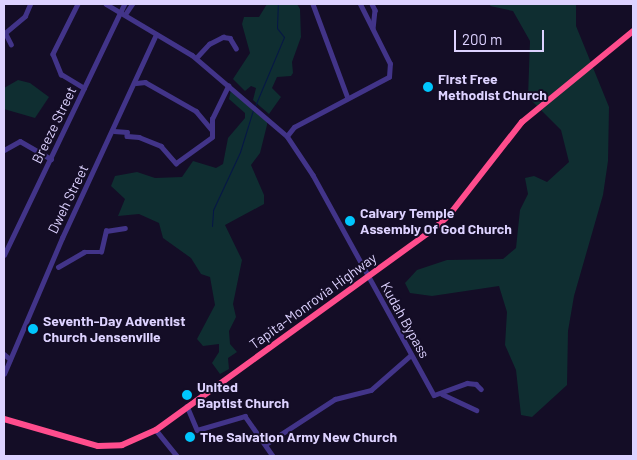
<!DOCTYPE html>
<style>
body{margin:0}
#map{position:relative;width:637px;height:460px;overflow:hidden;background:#140d26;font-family:Barlow,sans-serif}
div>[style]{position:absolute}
.green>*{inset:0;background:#0f2e31}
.stream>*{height:1px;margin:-0.5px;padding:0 0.5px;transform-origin:0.5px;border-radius:0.5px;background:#061647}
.minor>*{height:4.5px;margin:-2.25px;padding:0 2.25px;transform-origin:2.25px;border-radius:2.25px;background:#423489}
.highway>*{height:6px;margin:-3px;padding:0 3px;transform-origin:3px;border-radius:3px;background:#ff4d8d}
.dots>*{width:14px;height:14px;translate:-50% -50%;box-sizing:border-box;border:2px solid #140d26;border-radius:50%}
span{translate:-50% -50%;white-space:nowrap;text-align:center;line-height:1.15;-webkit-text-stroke:4px #140d26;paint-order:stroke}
.poi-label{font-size:14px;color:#ddd2ff;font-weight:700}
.left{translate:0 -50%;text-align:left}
.street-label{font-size:14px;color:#ddd2ff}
.frame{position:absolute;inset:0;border:5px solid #ddd2ff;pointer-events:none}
.scale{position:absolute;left:454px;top:30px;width:90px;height:22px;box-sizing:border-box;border:2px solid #ddd2ff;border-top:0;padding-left:6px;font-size:15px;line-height:18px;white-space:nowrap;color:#ddd2ff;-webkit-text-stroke:4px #140d26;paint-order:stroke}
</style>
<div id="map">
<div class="green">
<i style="clip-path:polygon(267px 4px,297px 4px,300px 9px,301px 37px,292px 62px,293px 73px,291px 76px,277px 77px,272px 88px,281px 97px,269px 114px,253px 100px,256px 88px,251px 86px,245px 91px,233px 79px,250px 53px,242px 24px,244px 17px,259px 17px)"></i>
<i style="clip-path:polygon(491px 4px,576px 4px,576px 26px,609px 107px,608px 161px,603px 195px,574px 296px,568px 331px,567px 385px,532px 417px,521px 415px,516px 370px,505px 345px,507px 312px,499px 286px,432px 296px,410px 293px,405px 283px,417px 270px,447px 260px,503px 259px,516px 248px,520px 210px,528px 194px,525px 178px,534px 176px,547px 182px,569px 162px,561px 130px,528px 97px,530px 41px,513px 11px,490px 6px)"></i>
<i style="clip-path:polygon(18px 80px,30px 83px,49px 97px,35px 118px,4px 109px,4px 88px)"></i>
<i style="clip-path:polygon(231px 90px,267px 119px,267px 125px,260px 153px,251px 165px,264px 195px,264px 204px,225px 225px,242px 260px,233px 304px,236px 317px,229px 331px,230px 344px,237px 352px,228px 358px,229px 369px,220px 374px,212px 363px,219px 352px,219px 344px,203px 346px,197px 339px,215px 305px,210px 277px,201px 274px,191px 258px,163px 238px,159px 223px,139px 214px,118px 216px,125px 199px,111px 186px,115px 176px,137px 172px,155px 178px,182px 177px,193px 161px,216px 168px,223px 164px,228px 138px,245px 118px,245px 113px,229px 99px)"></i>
</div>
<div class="stream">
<i style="left:255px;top:106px;width:75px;rotate:-67.2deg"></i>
<i style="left:284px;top:37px;width:11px;rotate:-128deg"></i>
<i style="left:277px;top:28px;width:24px;rotate:-88deg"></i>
<i style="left:212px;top:226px;width:16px;rotate:-86deg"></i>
<i style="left:213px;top:210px;width:64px;rotate:-65deg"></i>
<i style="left:240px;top:152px;width:44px;rotate:-72.8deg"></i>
</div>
<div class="minor">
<i style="left:78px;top:4px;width:56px;rotate:116.6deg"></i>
<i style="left:53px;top:54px;width:22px;rotate:68deg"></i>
<i style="left:61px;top:74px;width:27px;rotate:31deg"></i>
<i style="left:106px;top:4px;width:100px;rotate:30.7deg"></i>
<i style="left:192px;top:55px;width:125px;rotate:40.5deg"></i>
<i style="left:287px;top:136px;width:47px;rotate:56.3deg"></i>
<i style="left:313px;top:175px;width:251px;rotate:61.2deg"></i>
<i style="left:434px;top:395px;width:35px;rotate:-20deg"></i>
<i style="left:467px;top:383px;width:9px;rotate:6deg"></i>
<i style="left:476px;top:384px;width:7px;rotate:45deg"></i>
<i style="left:313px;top:4px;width:100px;rotate:69.6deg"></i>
<i style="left:372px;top:4px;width:7px;rotate:63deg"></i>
<i style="left:375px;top:10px;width:18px;rotate:96deg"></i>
<i style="left:126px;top:13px;width:11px;rotate:-56deg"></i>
<i style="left:11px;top:45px;width:13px;rotate:-117deg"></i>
<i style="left:5px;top:33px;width:26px;rotate:-40deg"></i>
<i style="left:25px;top:16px;width:13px;rotate:-67deg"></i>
<i style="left:196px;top:58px;width:19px;rotate:-47deg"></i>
<i style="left:209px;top:44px;width:16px;rotate:-27deg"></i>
<i style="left:223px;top:37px;width:7px;rotate:8deg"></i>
<i style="left:230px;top:38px;width:12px;rotate:59deg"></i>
<i style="left:136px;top:83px;width:9px;rotate:-6deg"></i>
<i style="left:145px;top:82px;width:59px;rotate:29.6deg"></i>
<i style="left:196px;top:111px;width:25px;rotate:50deg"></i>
<i style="left:114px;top:131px;width:13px;rotate:4deg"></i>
<i style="left:127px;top:132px;width:4px;rotate:90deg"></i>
<i style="left:127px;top:136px;width:12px;rotate:5deg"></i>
<i style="left:139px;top:137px;width:24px;rotate:22deg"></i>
<i style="left:161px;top:146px;width:23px;rotate:49deg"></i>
<i style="left:176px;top:163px;width:44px;rotate:-35.8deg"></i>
<i style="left:212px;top:137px;width:18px;rotate:-90deg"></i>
<i style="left:212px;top:119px;width:37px;rotate:-64deg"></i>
<i style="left:287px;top:136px;width:11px;rotate:-52deg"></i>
<i style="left:294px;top:127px;width:107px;rotate:-27.8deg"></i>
<i style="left:389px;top:77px;width:13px;rotate:-86deg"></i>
<i style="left:390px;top:64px;width:67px;rotate:-116.6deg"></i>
<i style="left:4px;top:150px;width:18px;rotate:-29deg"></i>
<i style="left:20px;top:141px;width:36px;rotate:30deg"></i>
<i style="left:4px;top:255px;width:278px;rotate:-64.4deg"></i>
<i style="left:58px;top:267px;width:30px;rotate:-30deg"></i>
<i style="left:84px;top:252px;width:17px"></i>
<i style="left:101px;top:252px;width:22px;rotate:-77deg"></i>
<i style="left:106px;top:231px;width:19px;rotate:-9deg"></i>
<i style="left:4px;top:354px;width:8px;rotate:40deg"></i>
<i style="left:4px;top:374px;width:148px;rotate:-66.9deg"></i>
<i style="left:62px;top:238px;width:224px;rotate:-65.2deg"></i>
<i style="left:442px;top:394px;width:38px;rotate:25deg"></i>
<i style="left:187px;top:406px;width:26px;rotate:67deg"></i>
<i style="left:197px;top:430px;width:50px;rotate:-16.3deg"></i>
<i style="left:245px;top:416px;width:49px;rotate:55deg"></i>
<i style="left:156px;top:430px;width:33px;rotate:51deg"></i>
<i style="left:266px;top:444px;width:82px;rotate:-33.1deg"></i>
<i style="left:335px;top:399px;width:37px;rotate:-14deg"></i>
<i style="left:371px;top:390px;width:53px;rotate:-41.2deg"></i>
</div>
<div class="highway">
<i style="left:4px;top:419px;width:98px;rotate:16deg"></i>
<i style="left:98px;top:446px;width:24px;rotate:-2deg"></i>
<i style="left:122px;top:445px;width:37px;rotate:-24deg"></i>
<i style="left:156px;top:430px;width:343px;rotate:-35.9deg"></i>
<i style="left:434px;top:229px;width:22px;rotate:-43deg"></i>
<i style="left:450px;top:214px;width:117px;rotate:-52deg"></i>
<i style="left:522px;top:122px;width:144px;rotate:-39.3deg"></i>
</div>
<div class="dots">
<i style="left:428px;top:87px;background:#00c6fd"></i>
<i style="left:350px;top:221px;background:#00c6fd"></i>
<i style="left:33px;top:329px;background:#00c6fd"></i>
<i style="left:187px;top:395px;background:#00c6fd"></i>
<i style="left:190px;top:437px;background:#00c6fd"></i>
</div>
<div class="poi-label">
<span class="left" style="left:438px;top:87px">First Free<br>Methodist Church</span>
<span class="left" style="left:360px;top:221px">Calvary Temple<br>Assembly Of God Church</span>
<span class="left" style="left:43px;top:329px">Seventh-Day Adventist<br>Church Jensenville</span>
<span class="left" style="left:197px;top:395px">United<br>Baptist Church</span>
<span class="left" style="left:200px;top:437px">The Salvation Army New Church</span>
</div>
<div class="street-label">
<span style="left:54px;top:125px;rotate:-64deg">Breeze Street</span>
<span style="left:68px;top:199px;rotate:-64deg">Dweh Street</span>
<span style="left:313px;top:301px;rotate:-36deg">Tapita-Monrovia Highway</span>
<span style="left:405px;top:320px;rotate:61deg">Kudah Bypass</span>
</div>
<div class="frame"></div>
<div class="scale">200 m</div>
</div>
